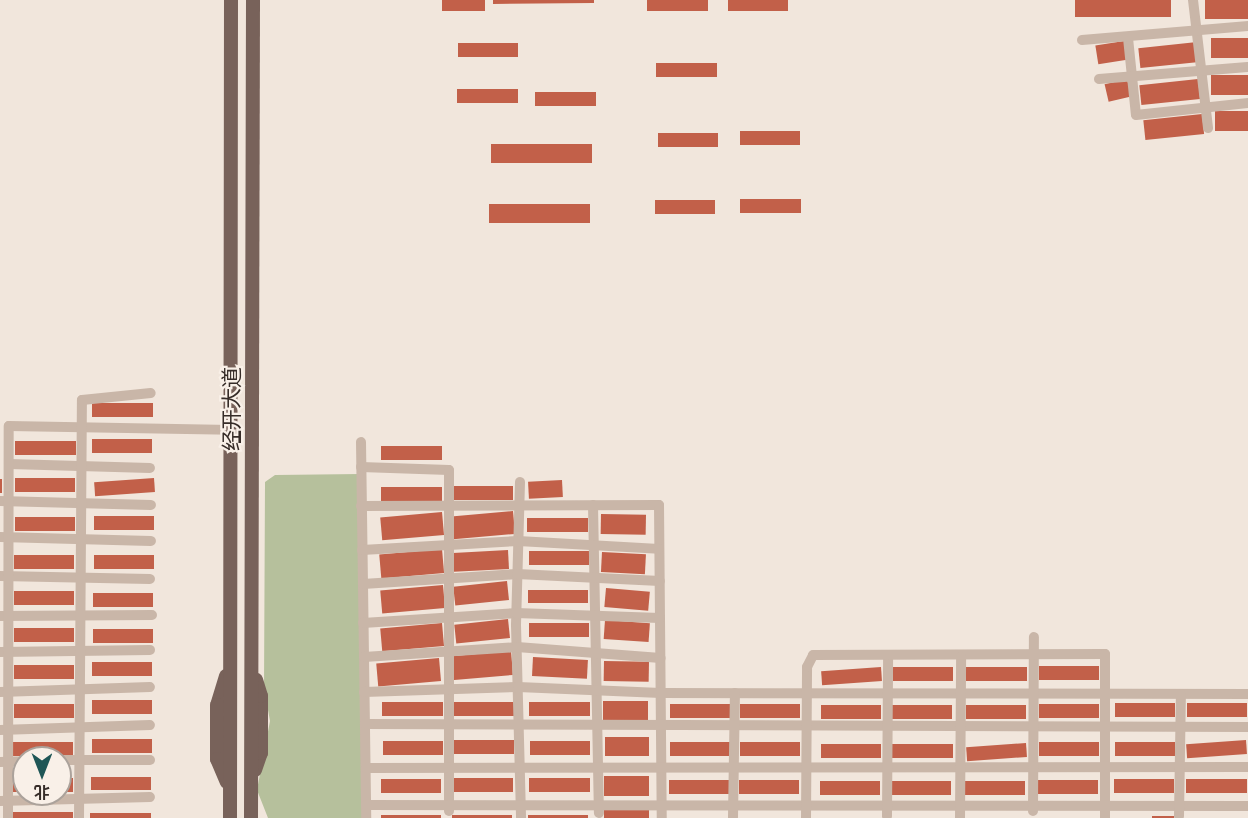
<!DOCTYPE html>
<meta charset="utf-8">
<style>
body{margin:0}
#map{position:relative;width:1248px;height:818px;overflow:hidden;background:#f1e6dc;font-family:Commissioner,"Noto Sans SC",sans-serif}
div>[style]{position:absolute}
.green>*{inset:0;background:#b6c09c}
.building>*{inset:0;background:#c26049;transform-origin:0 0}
.minor>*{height:10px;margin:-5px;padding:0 5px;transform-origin:5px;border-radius:5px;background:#c9b6a8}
.major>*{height:14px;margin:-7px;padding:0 7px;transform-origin:7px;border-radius:7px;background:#78625a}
span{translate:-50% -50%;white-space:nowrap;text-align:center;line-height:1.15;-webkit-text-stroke:4.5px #f9f0e8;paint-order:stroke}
.street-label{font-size:21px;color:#362c28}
.north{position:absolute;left:12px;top:746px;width:60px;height:60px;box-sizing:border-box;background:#f9f0e8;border:2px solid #aba29b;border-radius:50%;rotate:180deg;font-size:16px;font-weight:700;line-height:24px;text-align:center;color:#362c28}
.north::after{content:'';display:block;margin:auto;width:21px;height:27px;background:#1f5656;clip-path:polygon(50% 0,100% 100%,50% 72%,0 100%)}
</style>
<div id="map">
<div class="green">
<i style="clip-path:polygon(360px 474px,364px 818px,268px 818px,257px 790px,270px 721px,264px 688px,265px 482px,275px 475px)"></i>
</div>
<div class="building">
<i style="left:442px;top:0;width:43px;height:11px"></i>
<i style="clip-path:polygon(493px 0,594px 0,594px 3px,493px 4px)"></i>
<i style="left:647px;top:0;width:61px;height:11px"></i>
<i style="left:728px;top:0;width:60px;height:11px"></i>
<i style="left:1075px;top:0;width:96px;height:17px"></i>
<i style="left:1248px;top:0;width:19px;height:43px;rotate:90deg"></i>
<i style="left:1248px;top:38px;width:20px;height:37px;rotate:90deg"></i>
<i style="left:1124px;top:41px;width:19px;height:29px;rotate:81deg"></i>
<i style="left:1197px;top:42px;width:20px;height:59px;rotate:84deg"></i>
<i style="left:458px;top:43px;width:60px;height:14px"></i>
<i style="left:656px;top:63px;width:61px;height:14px"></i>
<i style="left:1248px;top:75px;width:20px;height:37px;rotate:90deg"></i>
<i style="left:1127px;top:79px;width:18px;height:23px;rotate:77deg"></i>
<i style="left:1198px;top:79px;width:20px;height:59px;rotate:84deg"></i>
<i style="left:457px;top:89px;width:61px;height:14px"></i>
<i style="left:535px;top:92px;width:61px;height:14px"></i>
<i style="left:1248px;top:111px;width:20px;height:33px;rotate:90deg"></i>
<i style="left:1202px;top:114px;width:20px;height:59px;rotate:84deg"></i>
<i style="left:740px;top:131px;width:60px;height:14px"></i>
<i style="left:658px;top:133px;width:60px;height:14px"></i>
<i style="left:592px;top:144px;width:19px;height:101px;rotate:90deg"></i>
<i style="left:740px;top:199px;width:61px;height:14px"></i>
<i style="left:655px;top:200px;width:60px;height:14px"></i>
<i style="left:590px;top:204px;width:19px;height:101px;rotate:90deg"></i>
<i style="left:92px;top:403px;width:61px;height:14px"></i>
<i style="left:152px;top:439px;width:14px;height:60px;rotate:90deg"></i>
<i style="left:15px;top:441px;width:61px;height:14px"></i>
<i style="left:442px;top:446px;width:14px;height:61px;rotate:90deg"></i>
<i style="left:75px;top:478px;width:14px;height:60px;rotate:90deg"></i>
<i style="left:154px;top:478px;width:14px;height:60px;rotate:86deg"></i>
<i style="left:0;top:479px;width:2px;height:14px"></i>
<i style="left:562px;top:480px;width:17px;height:34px;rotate:87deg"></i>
<i style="left:453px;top:486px;width:60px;height:14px"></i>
<i style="left:381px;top:487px;width:61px;height:14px"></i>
<i style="left:513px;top:511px;width:23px;height:62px;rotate:85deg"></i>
<i style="left:442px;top:512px;width:23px;height:62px;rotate:85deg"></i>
<i style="left:601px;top:514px;width:45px;height:20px;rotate:1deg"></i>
<i style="left:154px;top:516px;width:14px;height:60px;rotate:90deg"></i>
<i style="left:15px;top:517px;width:60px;height:14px"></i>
<i style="left:527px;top:518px;width:61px;height:14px"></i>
<i style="left:442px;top:549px;width:24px;height:63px;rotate:85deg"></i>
<i style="left:508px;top:550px;width:19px;height:55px;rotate:87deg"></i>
<i style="left:529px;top:551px;width:60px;height:14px"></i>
<i style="left:602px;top:552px;width:44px;height:20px;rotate:3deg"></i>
<i style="left:14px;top:555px;width:60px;height:14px"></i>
<i style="left:94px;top:555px;width:60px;height:14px"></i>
<i style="left:507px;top:581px;width:19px;height:54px;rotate:84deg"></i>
<i style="left:443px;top:585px;width:23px;height:63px;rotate:85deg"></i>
<i style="left:606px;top:588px;width:44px;height:19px;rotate:5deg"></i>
<i style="left:528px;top:590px;width:60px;height:13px"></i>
<i style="left:74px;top:591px;width:14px;height:60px;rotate:90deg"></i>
<i style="left:93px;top:593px;width:60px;height:14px"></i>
<i style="left:508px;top:619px;width:19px;height:54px;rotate:84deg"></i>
<i style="left:605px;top:620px;width:45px;height:19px;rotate:4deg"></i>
<i style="left:442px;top:623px;width:23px;height:62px;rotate:85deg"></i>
<i style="left:529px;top:623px;width:60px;height:14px"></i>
<i style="left:14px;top:628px;width:60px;height:14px"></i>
<i style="left:93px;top:629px;width:60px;height:14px"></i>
<i style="left:511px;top:651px;width:24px;height:62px;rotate:85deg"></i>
<i style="left:533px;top:657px;width:55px;height:19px;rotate:3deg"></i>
<i style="left:439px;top:658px;width:23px;height:63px;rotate:85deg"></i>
<i style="left:604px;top:661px;width:45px;height:20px;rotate:1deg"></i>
<i style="left:92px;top:662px;width:60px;height:14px"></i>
<i style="left:74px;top:665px;width:14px;height:60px;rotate:90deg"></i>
<i style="left:1039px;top:666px;width:60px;height:14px"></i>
<i style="left:881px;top:667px;width:14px;height:60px;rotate:86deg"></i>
<i style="left:953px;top:667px;width:14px;height:60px;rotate:90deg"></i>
<i style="left:966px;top:667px;width:61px;height:14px"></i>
<i style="left:92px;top:700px;width:60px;height:14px"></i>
<i style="left:603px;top:701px;width:45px;height:19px"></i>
<i style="left:382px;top:702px;width:61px;height:14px"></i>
<i style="left:453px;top:702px;width:61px;height:14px"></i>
<i style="left:529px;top:702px;width:61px;height:14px"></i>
<i style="left:1115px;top:703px;width:60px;height:14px"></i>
<i style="left:1187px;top:703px;width:60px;height:14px"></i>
<i style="left:14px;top:704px;width:60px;height:14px"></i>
<i style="left:670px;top:704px;width:60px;height:14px"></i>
<i style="left:740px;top:704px;width:60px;height:14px"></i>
<i style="left:1039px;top:704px;width:60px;height:14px"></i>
<i style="left:821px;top:705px;width:60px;height:14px"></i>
<i style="left:892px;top:705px;width:60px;height:14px"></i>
<i style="left:966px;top:705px;width:60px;height:14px"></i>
<i style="left:605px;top:737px;width:44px;height:19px"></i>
<i style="left:92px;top:739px;width:60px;height:14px"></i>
<i style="left:454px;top:740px;width:60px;height:14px"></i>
<i style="left:1246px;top:740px;width:14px;height:60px;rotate:86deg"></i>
<i style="left:383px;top:741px;width:60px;height:14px"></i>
<i style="left:530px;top:741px;width:60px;height:14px"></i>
<i style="left:13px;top:742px;width:60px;height:14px"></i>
<i style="left:670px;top:742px;width:60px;height:14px"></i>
<i style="left:740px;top:742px;width:60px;height:14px"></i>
<i style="left:1099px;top:742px;width:14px;height:60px;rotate:90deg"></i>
<i style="left:1115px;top:742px;width:60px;height:14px"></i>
<i style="left:1026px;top:743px;width:14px;height:60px;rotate:86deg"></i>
<i style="left:821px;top:744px;width:60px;height:14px"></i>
<i style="left:892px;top:744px;width:61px;height:14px"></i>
<i style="left:604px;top:776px;width:45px;height:20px"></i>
<i style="left:91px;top:777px;width:60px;height:13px"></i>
<i style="left:60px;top:778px;width:13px;height:14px"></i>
<i style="left:452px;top:778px;width:61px;height:14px"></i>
<i style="left:590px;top:778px;width:14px;height:61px;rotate:90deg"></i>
<i style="left:12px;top:779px;width:12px;height:13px"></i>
<i style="left:381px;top:779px;width:60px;height:14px"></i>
<i style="left:1174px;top:779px;width:14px;height:60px;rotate:90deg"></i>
<i style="left:1186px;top:779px;width:61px;height:14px"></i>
<i style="left:669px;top:780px;width:60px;height:14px"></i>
<i style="left:739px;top:780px;width:60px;height:14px"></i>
<i style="left:1098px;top:780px;width:14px;height:60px;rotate:90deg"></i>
<i style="left:880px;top:781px;width:14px;height:60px;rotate:90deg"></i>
<i style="left:951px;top:781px;width:14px;height:60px;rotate:90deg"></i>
<i style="left:965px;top:781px;width:60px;height:14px"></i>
<i style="left:604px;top:810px;width:45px;height:8px"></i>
<i style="left:13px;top:812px;width:60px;height:6px"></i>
<i style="left:90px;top:813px;width:61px;height:5px"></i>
<i style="left:381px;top:815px;width:60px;height:3px"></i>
<i style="left:452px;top:815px;width:60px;height:3px"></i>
<i style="left:528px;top:815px;width:60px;height:3px"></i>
<i style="left:1152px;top:816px;width:22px;height:2px"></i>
</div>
<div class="minor">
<i style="left:1193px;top:0;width:129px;rotate:83.3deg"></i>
<i style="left:1128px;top:38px;width:77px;rotate:84.1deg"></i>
<i style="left:1136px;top:115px;width:113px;rotate:-6.1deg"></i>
<i style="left:1082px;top:40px;width:167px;rotate:-4.8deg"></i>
<i style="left:1099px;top:79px;width:149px;rotate:-4.6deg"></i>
<i style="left:361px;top:442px;width:376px;rotate:89.2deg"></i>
<i style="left:9px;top:464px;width:141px;rotate:1.6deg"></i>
<i style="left:361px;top:467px;width:88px;rotate:2deg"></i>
<i style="left:449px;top:470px;width:341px;rotate:90deg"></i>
<i style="left:520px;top:482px;width:143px;rotate:91.6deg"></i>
<i style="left:516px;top:625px;width:193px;rotate:88.5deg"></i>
<i style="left:0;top:501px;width:151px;rotate:1.5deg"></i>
<i style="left:593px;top:505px;width:308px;rotate:88.9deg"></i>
<i style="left:361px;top:506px;width:298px;rotate:-0.2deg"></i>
<i style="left:659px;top:505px;width:313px;rotate:89.5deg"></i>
<i style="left:0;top:537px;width:151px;rotate:1.5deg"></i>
<i style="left:362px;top:550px;width:156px;rotate:-3.3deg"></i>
<i style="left:518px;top:541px;width:141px;rotate:3.2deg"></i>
<i style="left:0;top:576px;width:150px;rotate:1.1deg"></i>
<i style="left:363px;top:584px;width:154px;rotate:-3.7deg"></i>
<i style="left:517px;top:574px;width:143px;rotate:2.8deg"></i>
<i style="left:0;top:616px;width:152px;rotate:-0.4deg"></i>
<i style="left:363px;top:623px;width:153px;rotate:-3.7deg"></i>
<i style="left:516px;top:613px;width:144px;rotate:2deg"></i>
<i style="left:0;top:652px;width:150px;rotate:-0.8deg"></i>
<i style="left:364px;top:657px;width:153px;rotate:-3.7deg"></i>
<i style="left:517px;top:647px;width:144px;rotate:4.4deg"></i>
<i style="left:0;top:692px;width:150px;rotate:-1.9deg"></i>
<i style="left:364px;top:692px;width:154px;rotate:-1.9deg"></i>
<i style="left:518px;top:687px;width:143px;rotate:2.4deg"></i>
<i style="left:661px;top:693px;width:587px;rotate:0.1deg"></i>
<i style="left:365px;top:724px;width:883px;rotate:0.19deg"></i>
<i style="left:0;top:730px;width:150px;rotate:-1.9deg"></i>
<i style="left:60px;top:760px;width:90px"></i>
<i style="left:0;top:762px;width:24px;rotate:-2deg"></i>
<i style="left:366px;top:768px;width:882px;rotate:-0.06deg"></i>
<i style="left:0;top:801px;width:150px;rotate:-1.5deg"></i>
<i style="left:366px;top:805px;width:882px;rotate:0.06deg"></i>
<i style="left:1033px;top:811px;width:174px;rotate:-89.7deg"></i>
<i style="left:887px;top:816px;width:160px;rotate:-89.6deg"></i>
<i style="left:1179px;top:816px;width:122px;rotate:-89.1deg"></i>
<i style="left:733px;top:817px;width:124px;rotate:-89.1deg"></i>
<i style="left:8px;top:818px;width:392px;rotate:-89.9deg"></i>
<i style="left:9px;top:426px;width:222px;rotate:1deg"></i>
<i style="left:79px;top:818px;width:418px;rotate:-89.6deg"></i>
<i style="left:82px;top:400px;width:69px;rotate:-5.8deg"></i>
<i style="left:806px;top:818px;width:151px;rotate:-89.6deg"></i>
<i style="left:807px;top:667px;width:13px;rotate:-63deg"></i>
<i style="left:813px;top:655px;width:292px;rotate:-0.2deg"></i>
<i style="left:1105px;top:654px;width:164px;rotate:90deg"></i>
<i style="left:960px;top:818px;width:161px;rotate:-89.6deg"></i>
</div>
<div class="major">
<i style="left:226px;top:676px;width:30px;rotate:107deg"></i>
<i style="left:217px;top:705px;width:54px;rotate:90deg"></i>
<i style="left:217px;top:759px;width:25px;rotate:67deg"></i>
<i style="left:255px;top:770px;width:18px;rotate:-71deg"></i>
<i style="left:261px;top:753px;width:57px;rotate:-90deg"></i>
<i style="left:261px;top:696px;width:17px;rotate:-107deg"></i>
<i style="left:230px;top:818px;width:818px;rotate:-89.93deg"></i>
<i style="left:251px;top:818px;width:818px;rotate:-89.86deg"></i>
</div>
<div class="street-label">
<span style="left:231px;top:409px;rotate:-90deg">经开大道</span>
</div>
<div class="north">北</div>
</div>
